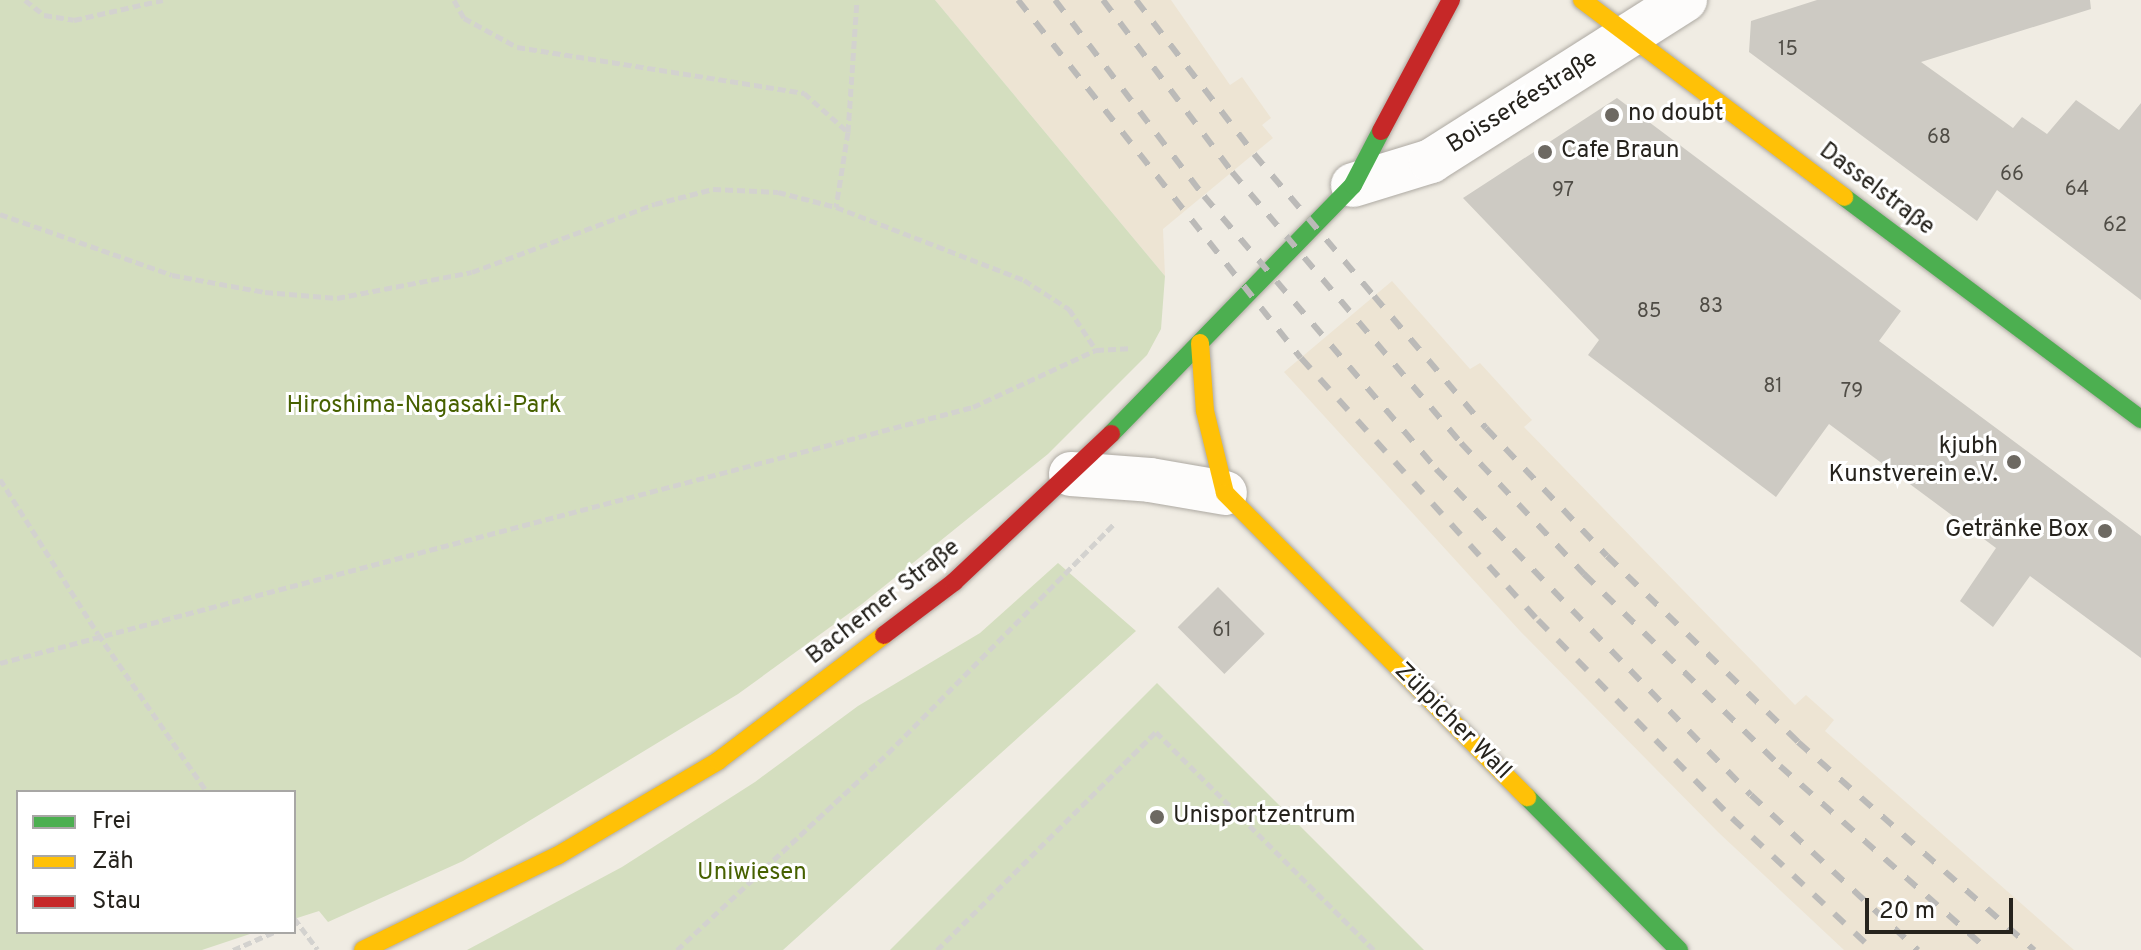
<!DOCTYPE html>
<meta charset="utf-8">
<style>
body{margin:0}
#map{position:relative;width:2141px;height:950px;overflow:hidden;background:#f0ece3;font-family:Overpass,sans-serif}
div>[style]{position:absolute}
.built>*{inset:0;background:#ede4d3}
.green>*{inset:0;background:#d4debf}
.building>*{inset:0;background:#cdcac3;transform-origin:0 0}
.path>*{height:5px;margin-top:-2.5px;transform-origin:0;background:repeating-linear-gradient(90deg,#d3d2cf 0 8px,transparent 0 12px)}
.roads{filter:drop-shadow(0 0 2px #ada9a2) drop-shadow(0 0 2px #ada9a2)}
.street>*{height:44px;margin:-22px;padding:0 22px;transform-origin:22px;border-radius:22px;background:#fdfcfb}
.fast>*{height:18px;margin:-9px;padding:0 9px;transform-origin:9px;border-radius:9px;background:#4caf50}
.slow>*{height:18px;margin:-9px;padding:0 9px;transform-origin:9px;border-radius:9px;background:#ffc107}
.jam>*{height:18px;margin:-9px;padding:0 9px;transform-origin:9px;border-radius:9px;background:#c62828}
.rail>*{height:6px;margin-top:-3px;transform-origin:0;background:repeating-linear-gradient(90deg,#bbbab8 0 14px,transparent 0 28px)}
.dots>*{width:22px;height:22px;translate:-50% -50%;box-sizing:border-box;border:4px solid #fff;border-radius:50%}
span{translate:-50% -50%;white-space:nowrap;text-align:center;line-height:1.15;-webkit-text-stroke:6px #fff;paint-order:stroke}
.number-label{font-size:20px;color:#504d46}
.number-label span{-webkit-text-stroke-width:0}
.street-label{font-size:24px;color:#26231d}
.poi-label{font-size:24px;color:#26231d}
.left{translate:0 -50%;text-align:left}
.right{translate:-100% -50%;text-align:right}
.park-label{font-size:24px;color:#476100}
.legend{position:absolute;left:16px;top:790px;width:280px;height:144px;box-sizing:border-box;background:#fff;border:2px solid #a8a7a5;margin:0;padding:10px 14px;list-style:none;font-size:24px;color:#26231d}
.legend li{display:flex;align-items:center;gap:16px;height:40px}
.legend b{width:40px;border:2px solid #a8a7a5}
.scale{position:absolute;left:1865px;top:898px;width:148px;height:36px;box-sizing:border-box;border:4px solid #26231d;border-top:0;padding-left:10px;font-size:24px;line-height:28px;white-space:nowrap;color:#26231d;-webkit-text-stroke:6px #fff;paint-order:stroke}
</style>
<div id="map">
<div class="built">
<i style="clip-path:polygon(935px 0,1171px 0,1230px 85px,1242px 77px,1271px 118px,1262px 125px,1273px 138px,1163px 229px,1165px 276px)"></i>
<i style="clip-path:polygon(1392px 281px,1470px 369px,1480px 363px,1532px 420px,1524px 427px,1795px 705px,1806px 695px,1834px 720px,1825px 731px,2074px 950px,1844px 950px,1719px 833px,1520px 631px,1284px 372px)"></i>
</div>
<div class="green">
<i style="clip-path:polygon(0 0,935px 0,1165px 276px,1161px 329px,1147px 355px,1048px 454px,862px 604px,738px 694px,463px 861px,328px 922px,319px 911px,294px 919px,294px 792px,18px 792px,18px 932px,256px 932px,202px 950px,0 950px)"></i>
<i style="clip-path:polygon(1058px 563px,1136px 631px,783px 950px,467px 950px,622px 867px,755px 782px,858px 706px,980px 633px)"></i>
<i style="clip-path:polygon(1157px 683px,1424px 950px,890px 950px)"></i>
</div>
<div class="building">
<i style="clip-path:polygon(1817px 0,2090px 0,2091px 9px,1921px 62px,2013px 128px,2022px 117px,2047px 134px,2076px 100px,2119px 130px,2141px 103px,2141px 300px,1997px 190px,1977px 221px,1749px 52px,1751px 21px)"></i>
<i style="clip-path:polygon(1617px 98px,1901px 311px,1879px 341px,2141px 536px,2141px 658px,2030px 576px,1993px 627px,1960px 601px,1996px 548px,1829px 424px,1776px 497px,1588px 355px,1599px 340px,1463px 198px)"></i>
<i style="left:1218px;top:587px;width:66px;height:57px;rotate:45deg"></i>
</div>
<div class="path">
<i style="left:25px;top:0;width:24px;rotate:38deg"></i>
<i style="left:44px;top:15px;width:30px;rotate:9deg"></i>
<i style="left:74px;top:20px;width:91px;rotate:-12.7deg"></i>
<i style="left:454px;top:0;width:21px;rotate:61deg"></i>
<i style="left:464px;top:18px;width:60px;rotate:28.7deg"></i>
<i style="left:517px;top:47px;width:291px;rotate:9.1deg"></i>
<i style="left:804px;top:93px;width:59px;rotate:41.6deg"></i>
<i style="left:848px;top:132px;width:76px;rotate:99.1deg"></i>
<i style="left:848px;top:132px;width:132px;rotate:-86.1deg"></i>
<i style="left:0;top:214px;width:182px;rotate:19.5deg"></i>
<i style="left:172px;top:275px;width:95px;rotate:10.4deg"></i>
<i style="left:265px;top:292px;width:72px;rotate:4.8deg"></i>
<i style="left:337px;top:298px;width:137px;rotate:-10.9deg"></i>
<i style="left:472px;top:272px;width:195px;rotate:-20.4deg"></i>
<i style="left:655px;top:204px;width:60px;rotate:-14.5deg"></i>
<i style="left:713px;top:189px;width:65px;rotate:2.6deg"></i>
<i style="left:778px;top:192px;width:60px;rotate:14.5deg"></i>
<i style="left:836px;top:207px;width:202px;rotate:21.2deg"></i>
<i style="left:1024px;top:280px;width:54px;rotate:32.8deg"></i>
<i style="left:1069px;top:309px;width:49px;rotate:56.6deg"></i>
<i style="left:0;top:479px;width:183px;rotate:57.7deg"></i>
<i style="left:98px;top:634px;width:192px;rotate:55.4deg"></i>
<i style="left:0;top:663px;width:1006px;rotate:-14.74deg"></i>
<i style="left:973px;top:407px;width:136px;rotate:-24.9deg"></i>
<i style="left:1096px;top:350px;width:33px;rotate:-3deg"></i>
<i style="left:294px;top:918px;width:39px;rotate:53deg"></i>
<i style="left:233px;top:950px;width:45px;rotate:-23.7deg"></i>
<i style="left:677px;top:950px;width:289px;rotate:-43deg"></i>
<i style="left:888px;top:753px;width:322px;rotate:-45.4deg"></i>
<i style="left:937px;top:950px;width:309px;rotate:-44.9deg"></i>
<i style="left:1156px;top:732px;width:308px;rotate:45deg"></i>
</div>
<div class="roads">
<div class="street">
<i style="left:1353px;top:185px;width:82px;rotate:-17.1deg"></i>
<i style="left:1431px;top:161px;width:301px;rotate:-32.4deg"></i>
<i style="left:1071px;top:474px;width:79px;rotate:4.3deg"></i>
<i style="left:1150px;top:480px;width:76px;rotate:9.8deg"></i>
</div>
<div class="fast">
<i style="left:1844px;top:197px;width:371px;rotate:36.8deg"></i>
<i style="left:1111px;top:434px;width:347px;rotate:-45.8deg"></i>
<i style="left:1353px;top:185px;width:61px;rotate:-62.6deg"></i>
<i style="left:1527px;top:797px;width:216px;rotate:45.2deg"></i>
</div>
<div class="slow">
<i style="left:1582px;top:0;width:328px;rotate:36.9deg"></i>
<i style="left:1200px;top:343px;width:68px;rotate:85.8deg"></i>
<i style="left:1205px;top:411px;width:84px;rotate:76.3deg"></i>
<i style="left:1225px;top:493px;width:429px;rotate:45.2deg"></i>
<i style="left:363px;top:950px;width:216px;rotate:-25.9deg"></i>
<i style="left:557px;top:856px;width:187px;rotate:-30.5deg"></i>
<i style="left:718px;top:761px;width:208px;rotate:-37.2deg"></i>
</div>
<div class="jam">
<i style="left:1381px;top:131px;width:149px;rotate:-61.9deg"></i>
<i style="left:884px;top:635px;width:88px;rotate:-37.1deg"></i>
<i style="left:954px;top:582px;width:216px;rotate:-43.3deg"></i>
</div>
</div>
<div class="rail">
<i style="left:1018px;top:0;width:456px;rotate:51.7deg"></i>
<i style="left:1301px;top:358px;width:353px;rotate:47.9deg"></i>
<i style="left:1538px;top:620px;width:277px;rotate:45.6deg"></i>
<i style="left:1732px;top:818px;width:193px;rotate:43.1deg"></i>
<i style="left:1055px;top:0;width:246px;rotate:52.8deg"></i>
<i style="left:1204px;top:196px;width:358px;rotate:49.6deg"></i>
<i style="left:1436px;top:469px;width:453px;rotate:46deg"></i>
<i style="left:1751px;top:795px;width:228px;rotate:42.9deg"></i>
<i style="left:1103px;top:0;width:215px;rotate:53.1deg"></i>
<i style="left:1232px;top:172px;width:355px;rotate:49.8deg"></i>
<i style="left:1461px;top:443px;width:180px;rotate:46.8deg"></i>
<i style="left:1584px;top:574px;width:274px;rotate:44.4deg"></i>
<i style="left:1780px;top:766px;width:278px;rotate:41.5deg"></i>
<i style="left:1136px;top:0;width:194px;rotate:52.5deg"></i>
<i style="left:1254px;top:154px;width:186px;rotate:49.8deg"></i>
<i style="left:1374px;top:296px;width:173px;rotate:49.7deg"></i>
<i style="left:1486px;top:428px;width:176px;rotate:46.6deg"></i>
<i style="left:1607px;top:556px;width:267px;rotate:44.2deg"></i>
<i style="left:1798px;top:742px;width:315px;rotate:41.4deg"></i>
</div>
<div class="dots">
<i style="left:1612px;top:115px;background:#6d6962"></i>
<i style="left:1545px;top:152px;background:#6d6962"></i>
<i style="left:2014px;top:462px;background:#6d6962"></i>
<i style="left:2105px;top:531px;background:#6d6962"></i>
<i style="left:1157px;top:817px;background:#6d6962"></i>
</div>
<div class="number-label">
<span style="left:1788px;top:50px">15</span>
<span style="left:1939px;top:138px">68</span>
<span style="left:2012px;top:175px">66</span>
<span style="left:2077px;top:190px">64</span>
<span style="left:1563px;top:191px">97</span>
<span style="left:2115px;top:226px">62</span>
<span style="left:1711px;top:307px">83</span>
<span style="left:1649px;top:312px">85</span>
<span style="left:1773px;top:387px">81</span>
<span style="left:1852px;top:392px">79</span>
<span style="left:1222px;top:631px">61</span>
</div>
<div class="street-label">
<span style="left:1523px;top:103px;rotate:-32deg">Boisseréestraße</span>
<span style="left:1876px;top:190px;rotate:37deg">Dasselstraße</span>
<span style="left:884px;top:603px;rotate:-38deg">Bachemer Straße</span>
<span style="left:1452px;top:722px;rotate:45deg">Zülpicher Wall</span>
</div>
<div class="poi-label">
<span class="left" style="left:1628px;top:115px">no doubt</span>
<span class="left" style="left:1561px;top:152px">Cafe Braun</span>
<span class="right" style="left:1998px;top:462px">kjubh<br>Kunstverein e.V.</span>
<span class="right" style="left:2089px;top:531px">Getränke Box</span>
<span class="left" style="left:1173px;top:817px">Unisportzentrum</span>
</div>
<div class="park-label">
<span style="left:424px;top:407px">Hiroshima-Nagasaki-Park</span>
<span style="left:752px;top:874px">Uniwiesen</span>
</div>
<ul class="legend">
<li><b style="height:10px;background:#4caf50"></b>Frei</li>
<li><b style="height:10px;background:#ffc107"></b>Zäh</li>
<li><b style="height:10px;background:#c62828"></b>Stau</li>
</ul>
<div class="scale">20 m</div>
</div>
